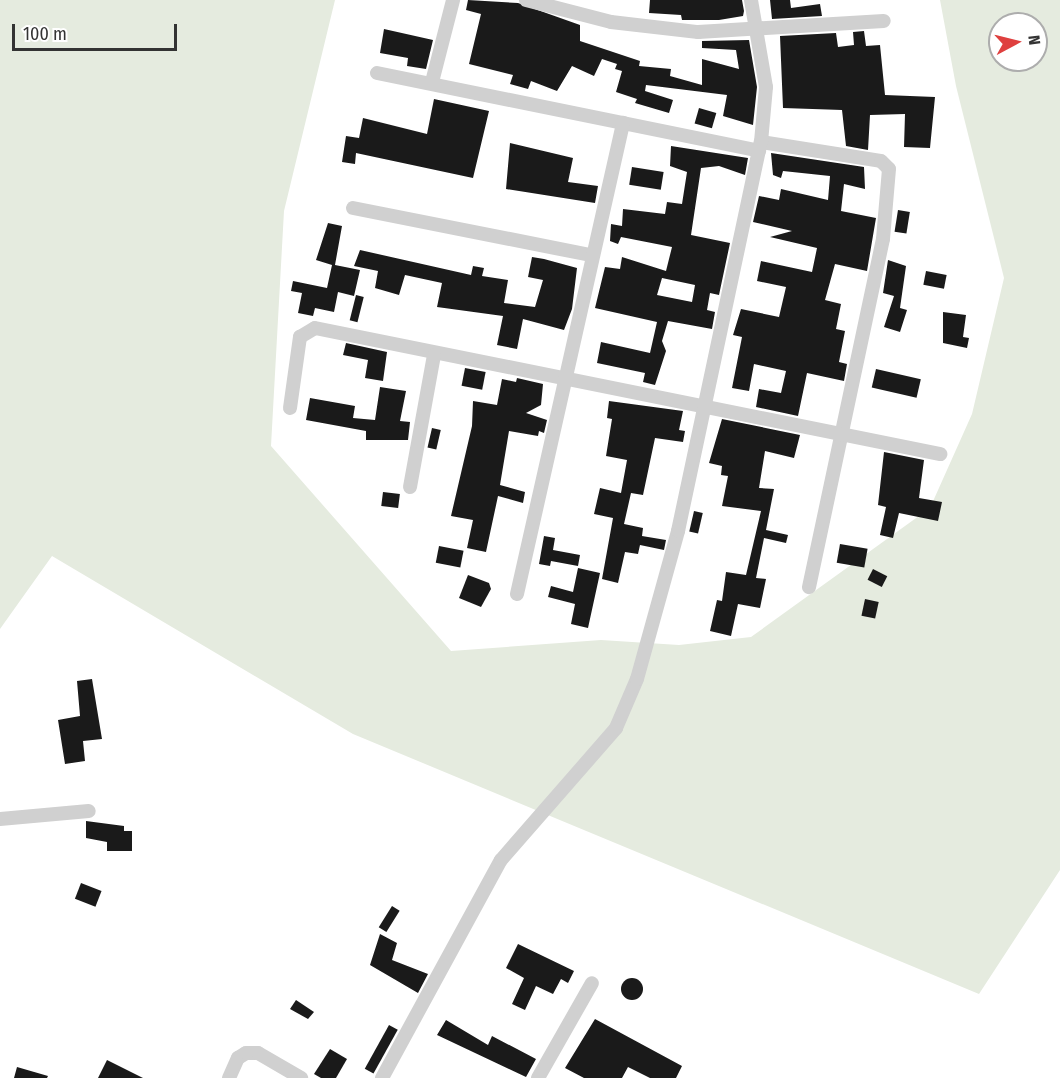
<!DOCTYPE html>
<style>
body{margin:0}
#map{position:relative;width:1060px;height:1078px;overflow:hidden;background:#fff;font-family:"Fira Sans Condensed",sans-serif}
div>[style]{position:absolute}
.green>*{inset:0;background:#e5ebdf}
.building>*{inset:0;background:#1a1a1a;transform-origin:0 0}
.round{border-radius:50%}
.minor>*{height:14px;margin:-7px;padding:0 7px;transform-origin:7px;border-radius:7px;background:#d0d0d0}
span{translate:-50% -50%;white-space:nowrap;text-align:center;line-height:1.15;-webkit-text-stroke:6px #fff;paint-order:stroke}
.north{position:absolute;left:988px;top:12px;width:60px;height:60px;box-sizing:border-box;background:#fff;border:2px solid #adadad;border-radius:50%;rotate:83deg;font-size:16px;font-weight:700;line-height:24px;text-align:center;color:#333}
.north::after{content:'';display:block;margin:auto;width:21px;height:27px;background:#df403f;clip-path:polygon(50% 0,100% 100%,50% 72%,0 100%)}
.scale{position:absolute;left:12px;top:24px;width:165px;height:27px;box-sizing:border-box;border:3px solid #333;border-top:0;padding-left:8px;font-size:18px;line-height:21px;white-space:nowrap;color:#333;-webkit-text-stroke:4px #fff;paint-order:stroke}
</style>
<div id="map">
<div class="green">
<i style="clip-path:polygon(evenodd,0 0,335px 0,284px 211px,271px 446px,451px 651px,601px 640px,679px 645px,751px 637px,930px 508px,972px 414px,1004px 278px,956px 86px,940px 0,1060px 0,1060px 870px,979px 994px,353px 734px,52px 556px,0 629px,0 0,1000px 24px,1036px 24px,1036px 60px,1000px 60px,1000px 24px)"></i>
</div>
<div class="building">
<i style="clip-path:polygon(468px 0,518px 3px,580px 25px,580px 41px,640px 61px,639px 66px,671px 69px,670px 76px,702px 85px,702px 59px,739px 69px,736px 50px,702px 48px,702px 41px,749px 40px,757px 87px,753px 125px,723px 116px,727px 95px,646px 85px,645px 91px,673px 100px,669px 113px,635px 103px,637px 99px,616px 92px,622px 71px,615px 69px,617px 64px,602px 59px,594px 76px,572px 66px,557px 91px,531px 81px,528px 89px,510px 84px,513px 75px,469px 64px,481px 14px,466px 10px)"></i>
<i style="clip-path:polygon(650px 0,742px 0,744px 11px,743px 16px,719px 20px,682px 20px,681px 15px,649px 13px)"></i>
<i style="clip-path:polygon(770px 0,790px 0,791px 8px,820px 4px,822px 16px,772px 19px)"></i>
<i style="clip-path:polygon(384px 29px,433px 40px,426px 69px,407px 66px,408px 58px,380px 53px)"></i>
<i style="clip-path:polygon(864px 31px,866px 46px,880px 45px,885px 95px,935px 97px,930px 148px,904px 147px,905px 114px,870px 115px,868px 150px,846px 146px,842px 110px,783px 108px,780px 36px,836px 33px,838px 47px,854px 45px,853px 32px)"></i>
<i style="clip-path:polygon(434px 99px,489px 111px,473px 178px,356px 153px,355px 164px,342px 162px,346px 136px,359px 138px,363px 118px,427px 134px)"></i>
<i style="left:699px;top:108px;width:18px;height:16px;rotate:16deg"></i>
<i style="clip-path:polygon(510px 143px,573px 158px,568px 182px,598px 186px,595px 203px,506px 189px)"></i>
<i style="clip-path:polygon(evenodd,671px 146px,748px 158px,745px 175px,719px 166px,701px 168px,691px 235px,730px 243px,719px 295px,710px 293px,707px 310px,715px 312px,712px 329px,668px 321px,662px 341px,666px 351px,655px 385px,643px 382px,645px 373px,597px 363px,601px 342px,650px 353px,657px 322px,595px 308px,605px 267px,620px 269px,622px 257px,666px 271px,672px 247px,621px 237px,618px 244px,610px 241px,611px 224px,622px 226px,623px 209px,665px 214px,667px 202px,682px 204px,687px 172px,670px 166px,671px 146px,662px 278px,695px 285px,692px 302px,657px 295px,662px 278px)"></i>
<i style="clip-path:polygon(771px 153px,864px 167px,865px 189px,844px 184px,841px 211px,876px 218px,867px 271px,835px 264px,825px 300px,841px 304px,836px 329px,845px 331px,839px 362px,847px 364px,844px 381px,807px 373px,798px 416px,756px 407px,759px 389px,781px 393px,786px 371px,754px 364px,749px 391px,732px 388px,742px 337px,733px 335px,741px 309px,779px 317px,786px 287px,757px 281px,761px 261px,812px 272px,817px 248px,770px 237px,792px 231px,753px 222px,759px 196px,779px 200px,781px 189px,828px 200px,830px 176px,783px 171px,781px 178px,773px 175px)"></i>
<i style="left:632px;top:167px;width:32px;height:18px;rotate:9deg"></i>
<i style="left:898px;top:210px;width:12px;height:22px;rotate:9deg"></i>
<i style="clip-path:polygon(328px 223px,342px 226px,335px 265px,360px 270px,354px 296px,338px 292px,334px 312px,315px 308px,313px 316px,298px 313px,302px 293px,291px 291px,293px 281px,327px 288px,332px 265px,316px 260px)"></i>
<i style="clip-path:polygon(360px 250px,471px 275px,473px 266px,484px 268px,482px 276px,508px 280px,504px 303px,535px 307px,543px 280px,528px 277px,532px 257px,544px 259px,577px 268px,572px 309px,564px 330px,523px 319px,517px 349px,497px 345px,503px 316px,437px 307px,442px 283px,405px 275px,399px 295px,375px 288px,378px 271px,354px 266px)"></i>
<i style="clip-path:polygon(888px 260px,906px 266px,900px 308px,907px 310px,900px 332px,884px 327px,894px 296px,883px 293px)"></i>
<i style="left:926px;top:271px;width:21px;height:14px;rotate:11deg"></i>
<i style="left:356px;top:295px;width:8px;height:26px;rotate:14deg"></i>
<i style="clip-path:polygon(943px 312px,966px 315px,963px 337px,969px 338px,967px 348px,943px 343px)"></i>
<i style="clip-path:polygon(346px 343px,387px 352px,383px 381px,365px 378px,368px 360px,343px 355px)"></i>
<i style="left:465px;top:368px;width:21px;height:18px;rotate:11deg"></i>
<i style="left:876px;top:369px;width:46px;height:19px;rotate:13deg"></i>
<i style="clip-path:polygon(517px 378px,543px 384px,541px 405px,526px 413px,547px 420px,544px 433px,539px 431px,538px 436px,509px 431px,500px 485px,525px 492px,523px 503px,498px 496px,486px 552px,467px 548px,473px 520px,451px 516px,472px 426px,473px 401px,497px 405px,502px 379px,516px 382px)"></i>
<i style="clip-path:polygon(380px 387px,406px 391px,400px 421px,410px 422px,408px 440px,366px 440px,366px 431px,306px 420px,310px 398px,355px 406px,353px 418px,375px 420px)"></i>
<i style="clip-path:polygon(609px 401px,683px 411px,679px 430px,685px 431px,683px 442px,655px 438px,643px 495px,631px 493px,624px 524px,643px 528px,642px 536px,666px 540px,664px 550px,640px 545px,638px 554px,625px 552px,618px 583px,602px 579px,613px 518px,594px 514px,600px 488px,621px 493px,627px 460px,606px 456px,612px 419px,607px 418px)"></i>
<i style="clip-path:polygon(722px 419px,800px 435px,794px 458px,765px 451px,759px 488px,774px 489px,766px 530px,788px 535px,786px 543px,764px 538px,756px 578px,766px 579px,760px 608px,738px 604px,731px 636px,710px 631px,717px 600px,722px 601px,726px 572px,746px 575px,761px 511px,722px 506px,728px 476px,721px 475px,722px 466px,709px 463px)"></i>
<i style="left:432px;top:428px;width:9px;height:20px;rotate:13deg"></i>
<i style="clip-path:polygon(884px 452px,924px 460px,919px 498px,942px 502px,938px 521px,899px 513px,893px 538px,880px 535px,886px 507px,878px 505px)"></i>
<i style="left:383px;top:492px;width:17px;height:14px;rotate:7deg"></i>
<i style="left:694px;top:511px;width:9px;height:21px;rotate:13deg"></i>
<i style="clip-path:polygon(544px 536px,555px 538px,553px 550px,580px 555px,578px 566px,551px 561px,550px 566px,539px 564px)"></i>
<i style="left:840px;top:544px;width:28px;height:19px;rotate:10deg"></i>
<i style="left:439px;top:546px;width:25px;height:17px;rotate:11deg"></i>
<i style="clip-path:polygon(578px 568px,600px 573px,588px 628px,571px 624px,575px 604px,548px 597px,551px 586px,573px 592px)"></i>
<i style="left:873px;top:569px;width:16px;height:12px;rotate:27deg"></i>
<i style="clip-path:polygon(468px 575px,489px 583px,491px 589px,481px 607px,459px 598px)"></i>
<i style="left:865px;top:599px;width:14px;height:17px;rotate:12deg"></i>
<i style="clip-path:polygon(92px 679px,102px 739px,83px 741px,85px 761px,65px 764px,58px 720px,80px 716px,77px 681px)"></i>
<i style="clip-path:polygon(86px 821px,124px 826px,124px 831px,132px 831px,132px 851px,107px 851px,107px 842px,86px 838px)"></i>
<i style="left:81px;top:883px;width:22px;height:17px;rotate:21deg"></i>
<i style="left:392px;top:906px;width:9px;height:25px;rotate:32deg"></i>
<i style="clip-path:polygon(380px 934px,397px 943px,392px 960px,428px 974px,418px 993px,370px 965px)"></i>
<i style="clip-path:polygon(518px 944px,574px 971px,568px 983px,561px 979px,553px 994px,536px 986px,525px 1010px,512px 1004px,524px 978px,506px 968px)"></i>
<i class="round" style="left:621px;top:978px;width:22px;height:22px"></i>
<i style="clip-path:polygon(296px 1000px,314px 1012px,308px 1019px,290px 1009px)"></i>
<i style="clip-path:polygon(595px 1019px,682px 1066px,676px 1078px,650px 1078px,628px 1067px,622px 1078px,584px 1078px,565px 1068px)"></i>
<i style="clip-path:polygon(446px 1020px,488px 1045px,492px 1036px,536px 1059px,526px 1077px,437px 1035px)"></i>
<i style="left:389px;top:1025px;width:10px;height:50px;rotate:29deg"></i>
<i style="clip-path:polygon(330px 1049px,347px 1059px,336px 1078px,321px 1078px,314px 1074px)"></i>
<i style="clip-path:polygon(107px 1060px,143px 1078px,98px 1078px)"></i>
<i style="clip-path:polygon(17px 1067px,48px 1076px,47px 1078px,14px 1078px)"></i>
</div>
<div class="minor">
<i style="left:526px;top:0;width:88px;rotate:14.5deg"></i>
<i style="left:611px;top:22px;width:88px;rotate:6.6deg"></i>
<i style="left:698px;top:32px;width:186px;rotate:-3.4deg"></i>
<i style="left:377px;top:73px;width:390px;rotate:11.5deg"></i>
<i style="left:432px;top:82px;width:85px;rotate:-75.6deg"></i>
<i style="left:761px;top:142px;width:121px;rotate:9deg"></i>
<i style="left:881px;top:161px;width:11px;rotate:45deg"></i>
<i style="left:889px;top:169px;width:70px;rotate:94.9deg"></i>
<i style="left:883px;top:239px;width:356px;rotate:102deg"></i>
<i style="left:353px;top:208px;width:242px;rotate:11.2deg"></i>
<i style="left:290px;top:408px;width:72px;rotate:-82deg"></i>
<i style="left:300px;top:337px;width:17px;rotate:-31deg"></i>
<i style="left:315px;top:328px;width:638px;rotate:11.4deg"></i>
<i style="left:410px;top:487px;width:134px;rotate:-79.7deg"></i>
<i style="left:517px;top:594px;width:483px;rotate:-77.3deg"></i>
<i style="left:0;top:819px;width:89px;rotate:-5.1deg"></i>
<i style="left:229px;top:1078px;width:22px;rotate:-66deg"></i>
<i style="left:238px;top:1058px;width:9px;rotate:-32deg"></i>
<i style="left:246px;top:1053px;width:12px"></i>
<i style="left:258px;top:1053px;width:50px;rotate:30.2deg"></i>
<i style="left:382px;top:1078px;width:248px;rotate:-61.4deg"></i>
<i style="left:501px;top:860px;width:175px;rotate:-48.9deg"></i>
<i style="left:616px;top:728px;width:53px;rotate:-66.8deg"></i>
<i style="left:637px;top:679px;width:154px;rotate:-74.5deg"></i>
<i style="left:678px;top:531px;width:398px;rotate:-78deg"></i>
<i style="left:761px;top:142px;width:55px;rotate:-84.8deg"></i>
<i style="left:766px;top:87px;width:88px;rotate:-99.8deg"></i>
<i style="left:538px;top:1078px;width:109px;rotate:-60.4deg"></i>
</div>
<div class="north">N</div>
<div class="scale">100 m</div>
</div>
